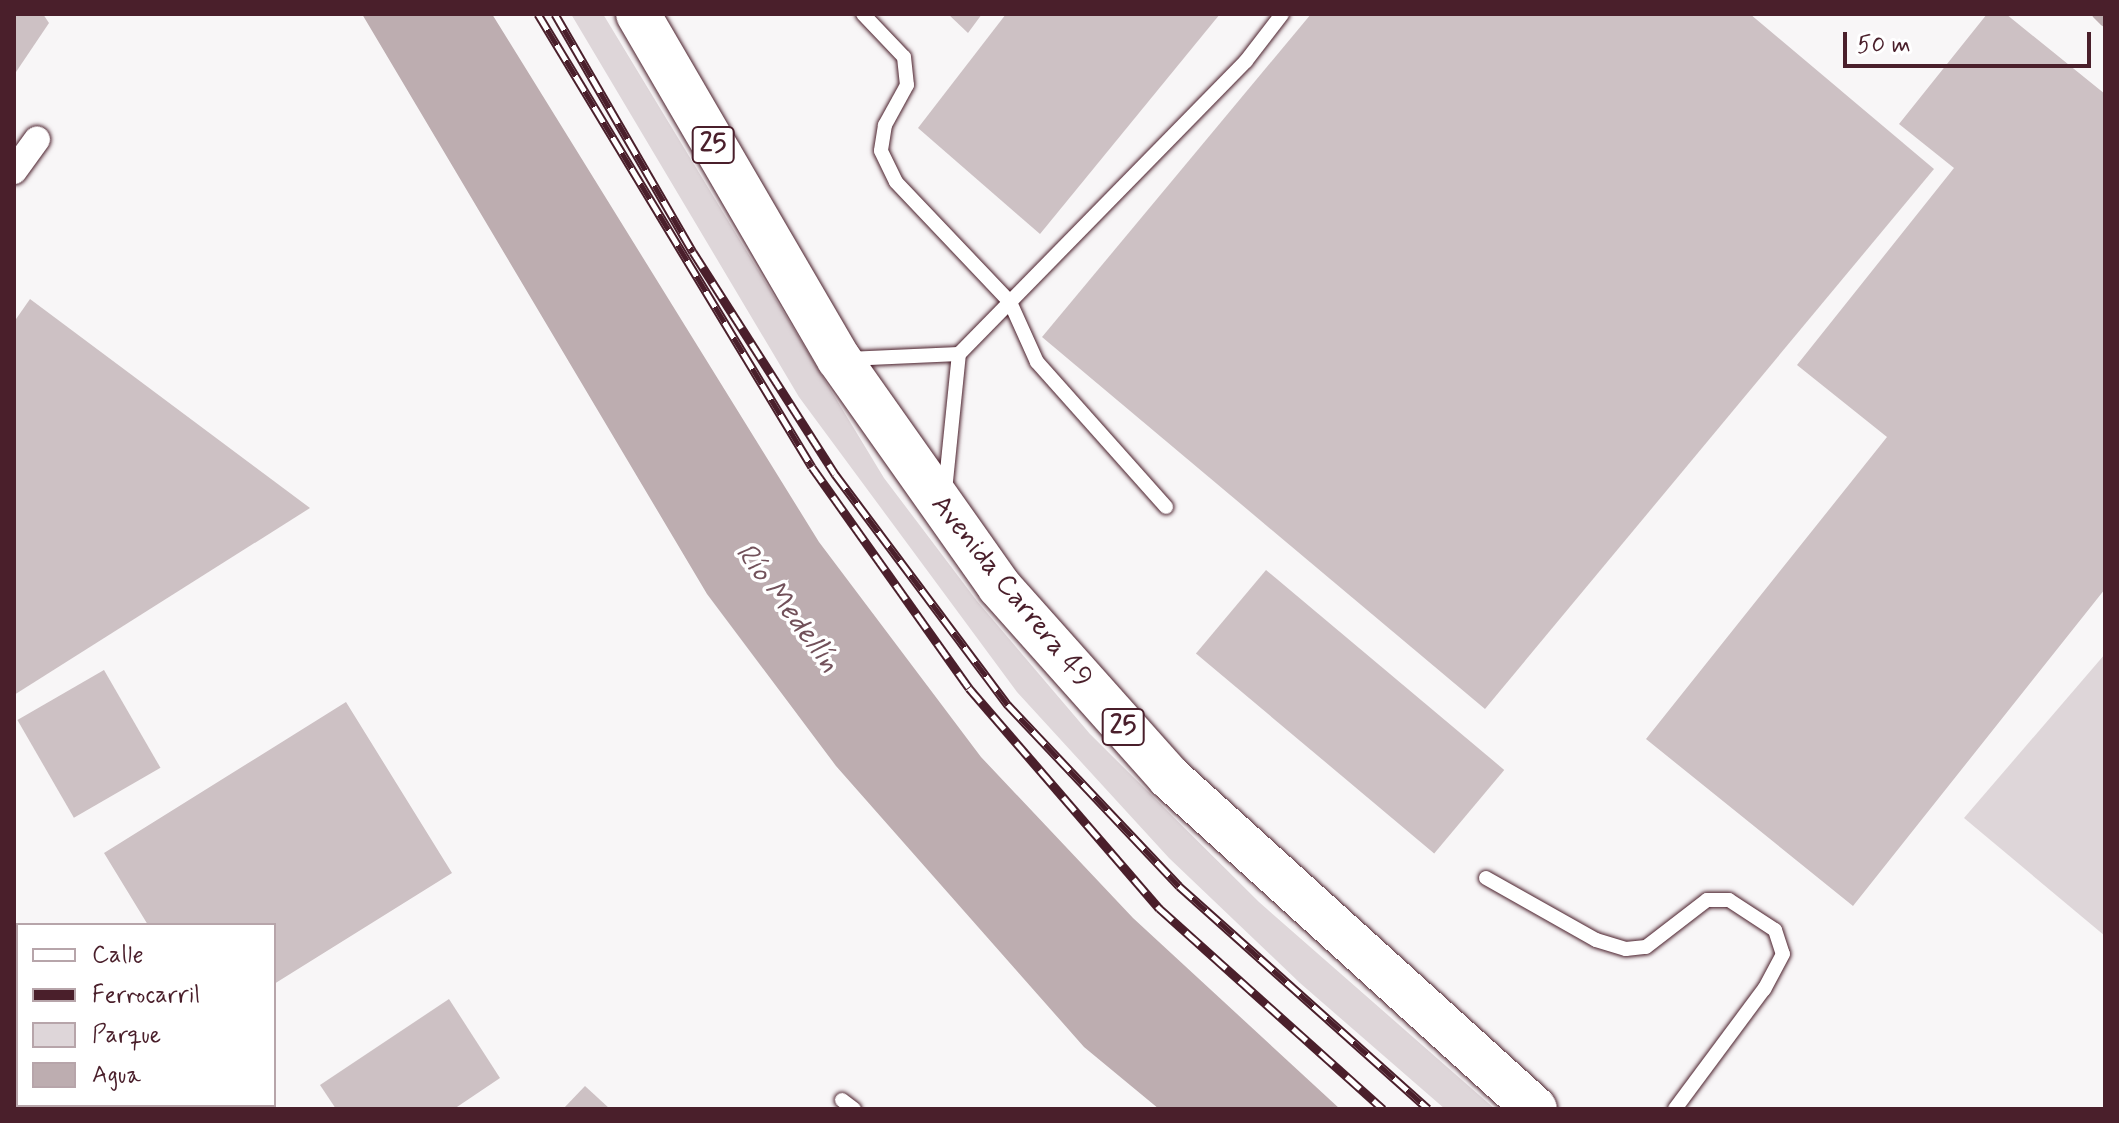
<!DOCTYPE html>
<meta charset="utf-8">
<style>
body{margin:0}
#map{position:relative;width:2119px;height:1123px;overflow:hidden;background:#f8f6f7;font-family:Mynerve,sans-serif}
div>[style]{position:absolute}
.green>*{inset:0;background:#ded6d9}
.water>*{inset:0;background:#bdadb0}
.stream>*{height:10px;margin:-5px;padding:0 5px;transform-origin:5px;border-radius:5px;background:#bdadb0}
.building>*{inset:0;background:#cdc1c4;transform-origin:0 0}
.roads{filter:drop-shadow(0 0 2px #4a1f2b) drop-shadow(0 0 2px #4a1f2b)}
.service>*{height:14px;margin:-7px;padding:0 7px;transform-origin:7px;border-radius:7px;background:#fff}
.minor>*{height:26px;margin:-13px;padding:0 13px;transform-origin:13px;border-radius:13px;background:#fff}
.trunk>*{height:44px;margin:-22px;padding:0 22px;transform-origin:22px;border-radius:22px;background:#fff}
.rail>*{height:9px;margin-top:-4.5px;transform-origin:0;background:repeating-linear-gradient(90deg,#fff 0 18px,#4a1f2b 0 36px);box-sizing:border-box;border-block:2px solid #4a1f2b}
span{translate:-50% -50%;white-space:nowrap;text-align:center;line-height:1.15;-webkit-text-stroke:7px #fff;paint-order:stroke}
.shield-label span{padding:2px 6px;background:#fff;border:2px solid;border-radius:6px;-webkit-text-stroke-width:0}
.shield-label{font-size:26px;color:#4a1f2b;font-weight:700}
.street-label{font-size:28px;color:#4a1f2b}
.water-label{font-size:30px;color:#72515a;font-style:italic}
.frame{position:absolute;inset:0;border:16px solid #4a1f2b;pointer-events:none}
.legend{position:absolute;left:16px;top:923px;width:260px;height:184px;box-sizing:border-box;background:#fff;border:2px solid #b7a5aa;margin:0;padding:10px 14px;list-style:none;font-size:24px;color:#4a1f2b}
.legend li{display:flex;align-items:center;gap:16px;height:40px}
.legend b{width:40px;border:2px solid #b7a5aa}
.scale{position:absolute;left:1843px;top:32px;width:248px;height:36px;box-sizing:border-box;border:4px solid #4a1f2b;border-top:0;padding-left:10px;font-size:24px;line-height:28px;white-space:nowrap;color:#4a1f2b;-webkit-text-stroke:6px #fff;paint-order:stroke}
</style>
<div id="map">
<div class="green">
<i style="clip-path:polygon(571px 14px,603px 14px,884px 478px,977px 601px,1090px 734px,1259px 902px,1495px 1109px,1445px 1109px,1300px 983px,1169px 858px,1017px 692px,799px 397px)"></i>
<i style="clip-path:polygon(2105px 654px,2105px 936px,1964px 818px)"></i>
</div>
<div class="water">
<i style="clip-path:polygon(362px 14px,492px 14px,819px 542px,981px 757px,1133px 918px,1340px 1109px,1159px 1109px,1084px 1047px,836px 766px,707px 594px)"></i>
</div>
<div class="stream">
<i style="left:2097px;top:14px;width:11px;rotate:45deg"></i>
</div>
<div class="building">
<i style="clip-path:polygon(14px 14px,43px 14px,49px 23px,14px 75px)"></i>
<i style="clip-path:polygon(948px 14px,982px 14px,968px 33px)"></i>
<i style="clip-path:polygon(1006px 14px,1220px 14px,1040px 234px,918px 128px)"></i>
<i style="clip-path:polygon(1311px 14px,1750px 14px,1934px 169px,1485px 709px,1042px 337px)"></i>
<i style="clip-path:polygon(1987px 14px,2006px 14px,2105px 94px,2105px 589px,1853px 906px,1646px 739px,1887px 437px,1797px 365px,1954px 168px,1899px 124px)"></i>
<i style="clip-path:polygon(30px 299px,310px 508px,14px 695px,14px 322px)"></i>
<i style="left:1266px;top:570px;width:311px;height:109px;rotate:40deg"></i>
<i style="left:104px;top:670px;width:113px;height:100px;rotate:60deg"></i>
<i style="clip-path:polygon(346px 702px,452px 873px,274px 984px,274px 925px,148px 925px,104px 853px)"></i>
<i style="clip-path:polygon(449px 999px,500px 1078px,454px 1109px,336px 1109px,320px 1085px)"></i>
<i style="clip-path:polygon(585px 1086px,610px 1109px,563px 1109px)"></i>
</div>
<div class="roads">
<div class="service">
<i style="left:863px;top:14px;width:59px;rotate:46.4deg"></i>
<i style="left:904px;top:57px;width:28px;rotate:84deg"></i>
<i style="left:907px;top:85px;width:46px;rotate:118.8deg"></i>
<i style="left:885px;top:125px;width:26px;rotate:99deg"></i>
<i style="left:881px;top:151px;width:34px;rotate:64deg"></i>
<i style="left:896px;top:182px;width:166px;rotate:46.5deg"></i>
<i style="left:1010px;top:302px;width:66px;rotate:65.8deg"></i>
<i style="left:1037px;top:362px;width:194px;rotate:48.3deg"></i>
<i style="left:847px;top:359px;width:112px;rotate:-2.6deg"></i>
<i style="left:945px;top:491px;width:138px;rotate:-84.2deg"></i>
<i style="left:959px;top:354px;width:410px;rotate:-45.6deg"></i>
<i style="left:1246px;top:61px;width:59px;rotate:-52.5deg"></i>
<i style="left:1486px;top:878px;width:126px;rotate:29.4deg"></i>
<i style="left:1596px;top:940px;width:31px;rotate:17deg"></i>
<i style="left:1626px;top:949px;width:20px;rotate:-6deg"></i>
<i style="left:1646px;top:947px;width:77px;rotate:-37.6deg"></i>
<i style="left:1707px;top:900px;width:22px"></i>
<i style="left:1729px;top:900px;width:55px;rotate:33.1deg"></i>
<i style="left:1775px;top:930px;width:25px;rotate:72deg"></i>
<i style="left:1783px;top:954px;width:40px;rotate:118deg"></i>
<i style="left:1764px;top:989px;width:149px;rotate:126.6deg"></i>
<i style="left:842px;top:1100px;width:15px;rotate:37deg"></i>
</div>
<div class="minor">
<i style="left:14px;top:171px;width:39px;rotate:-54deg"></i>
</div>
<div class="trunk">
<i style="left:638px;top:14px;width:399px;rotate:59.8deg"></i>
<i style="left:839px;top:359px;width:278px;rotate:54.8deg"></i>
<i style="left:999px;top:586px;width:256px;rotate:48.3deg"></i>
<i style="left:1169px;top:777px;width:494px;rotate:42.2deg"></i>
<i style="left:14px;top:1033px;width:5px;rotate:37deg"></i>
<i style="left:14px;top:1105px;width:6px;rotate:39deg"></i>
<i style="left:105px;top:1105px;width:6px;rotate:39deg"></i>
</div>
</div>
<div class="rail">
<i style="left:538px;top:14px;width:529px;rotate:58.83deg"></i>
<i style="left:812px;top:467px;width:271px;rotate:54.6deg"></i>
<i style="left:969px;top:688px;width:291px;rotate:49.2deg"></i>
<i style="left:1159px;top:908px;width:301px;rotate:41.9deg"></i>
<i style="left:555px;top:14px;width:275px;rotate:59.9deg"></i>
<i style="left:693px;top:252px;width:264px;rotate:57.4deg"></i>
<i style="left:835px;top:474px;width:289px;rotate:53.2deg"></i>
<i style="left:1008px;top:705px;width:249px;rotate:46.6deg"></i>
<i style="left:1179px;top:886px;width:334px;rotate:41.8deg"></i>
</div>
<div class="shield-label">
<span style="left:713px;top:145px">25</span>
<span style="left:1123px;top:727px">25</span>
</div>
<div class="street-label">
<span style="left:1011px;top:592px;rotate:51deg">Avenida Carrera 49</span>
</div>
<div class="water-label">
<span style="left:787px;top:608px;rotate:53deg">Río Medellín</span>
</div>
<div class="frame"></div>
<ul class="legend">
<li><b style="height:10px;background:#fff"></b>Calle</li>
<li><b style="height:10px;background:#4a1f2b"></b>Ferrocarril</li>
<li><b style="height:22px;background:#ded6d9"></b>Parque</li>
<li><b style="height:22px;background:#bdadb0"></b>Agua</li>
</ul>
<div class="scale">50 m</div>
</div>
